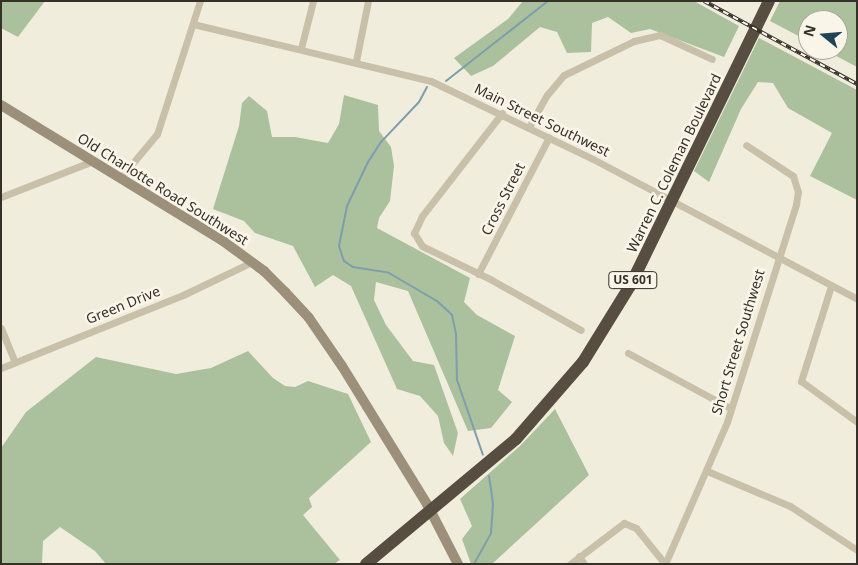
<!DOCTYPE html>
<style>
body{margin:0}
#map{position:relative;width:858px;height:565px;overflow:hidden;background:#f1eddd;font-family:"Noto Sans",sans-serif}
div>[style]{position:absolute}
.green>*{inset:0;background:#abc09d}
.stream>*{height:2px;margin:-1px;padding:0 1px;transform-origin:1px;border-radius:1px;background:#7d9ead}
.street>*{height:7px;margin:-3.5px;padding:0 3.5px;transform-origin:3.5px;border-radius:3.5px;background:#c9c0a9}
.secondary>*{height:10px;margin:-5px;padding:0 5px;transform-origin:5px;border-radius:5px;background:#9c907a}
.highway>*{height:12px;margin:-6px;padding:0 6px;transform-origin:6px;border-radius:6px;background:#574d40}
.rail>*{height:4px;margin-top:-2px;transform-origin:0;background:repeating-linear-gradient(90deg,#f9f6e9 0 5.5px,#363029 0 11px);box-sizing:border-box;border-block:1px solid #363029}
span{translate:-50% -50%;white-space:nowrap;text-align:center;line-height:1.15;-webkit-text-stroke:5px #f9f6e9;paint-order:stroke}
.shield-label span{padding:1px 4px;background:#f9f6e9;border:1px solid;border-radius:4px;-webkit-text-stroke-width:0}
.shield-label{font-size:12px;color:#363029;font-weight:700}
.street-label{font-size:14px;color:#363029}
.frame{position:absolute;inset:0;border:2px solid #363029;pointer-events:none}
.north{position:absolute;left:798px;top:10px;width:50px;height:50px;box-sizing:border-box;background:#f9f6e9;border:1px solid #aba79c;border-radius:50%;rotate:287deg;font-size:14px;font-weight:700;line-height:20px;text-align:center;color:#363029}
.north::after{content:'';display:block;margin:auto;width:18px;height:22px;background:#204456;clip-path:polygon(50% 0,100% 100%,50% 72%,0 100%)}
</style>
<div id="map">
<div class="green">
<i style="clip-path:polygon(1px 1px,45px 1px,18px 37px,1px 28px)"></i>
<i style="clip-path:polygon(523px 1px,694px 1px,739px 26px,724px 57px,650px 29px,631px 33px,608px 17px,592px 23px,591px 52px,567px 53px,557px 32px,540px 27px,493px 66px,471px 76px,454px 58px,508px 19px)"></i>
<i style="clip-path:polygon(780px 1px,857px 1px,857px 67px,825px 50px,838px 50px,838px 20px,808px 20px,808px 41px,770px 21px)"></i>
<i style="clip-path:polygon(759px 38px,857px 90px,857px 200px,810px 176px,832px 133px,788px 108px,773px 83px,758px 82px,741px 109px,709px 182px,694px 171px)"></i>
<i style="clip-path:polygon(344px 95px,378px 105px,379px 131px,391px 147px,394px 166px,390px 201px,379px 218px,377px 228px,470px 278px,464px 302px,477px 315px,515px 336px,498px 390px,512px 402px,491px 428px,468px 431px,408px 291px,376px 282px,374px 300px,386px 325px,413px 361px,434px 365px,458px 433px,453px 456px,444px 443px,438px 416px,420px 396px,397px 389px,351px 286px,333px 275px,315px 287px,293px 246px,255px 233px,244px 221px,213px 209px,239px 126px,242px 103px,249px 96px,267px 111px,272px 137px,295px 137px,328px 143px,339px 124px)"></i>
<i style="clip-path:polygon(248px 351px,273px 378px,285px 386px,295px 387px,308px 381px,348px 394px,371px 442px,309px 498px,312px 507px,303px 515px,340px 560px,334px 564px,106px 564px,95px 551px,60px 527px,43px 541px,42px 564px,1px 564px,1px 448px,26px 412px,96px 357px,176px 374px,211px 368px)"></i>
<i style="clip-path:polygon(555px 409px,589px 475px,492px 564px,471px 564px,462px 539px,472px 526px,460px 499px,520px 446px)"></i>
</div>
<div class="stream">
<i style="left:446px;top:81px;width:130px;rotate:-38.1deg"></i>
<i style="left:427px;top:87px;width:17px;rotate:118deg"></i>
<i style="left:419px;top:102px;width:55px;rotate:133.5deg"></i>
<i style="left:381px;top:142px;width:24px;rotate:123deg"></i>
<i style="left:368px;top:162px;width:49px;rotate:115.5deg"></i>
<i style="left:347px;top:206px;width:41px;rotate:101.3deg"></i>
<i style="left:339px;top:246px;width:16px;rotate:72deg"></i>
<i style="left:344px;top:261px;width:11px;rotate:34deg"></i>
<i style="left:353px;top:267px;width:36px;rotate:9deg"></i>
<i style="left:389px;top:273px;width:56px;rotate:30.3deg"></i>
<i style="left:437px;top:301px;width:21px;rotate:43deg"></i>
<i style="left:452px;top:315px;width:19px;rotate:78deg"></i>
<i style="left:456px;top:334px;width:46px;rotate:88.8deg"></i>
<i style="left:457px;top:380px;width:79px;rotate:70.9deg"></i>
<i style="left:474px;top:564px;width:35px;rotate:-61deg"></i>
<i style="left:491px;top:533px;width:29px;rotate:-86deg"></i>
<i style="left:493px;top:504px;width:28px;rotate:-98deg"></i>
</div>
<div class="street">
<i style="left:193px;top:24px;width:245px;rotate:13.5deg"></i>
<i style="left:431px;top:81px;width:180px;rotate:25.7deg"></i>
<i style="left:593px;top:159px;width:299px;rotate:27.9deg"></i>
<i style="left:301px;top:48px;width:49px;rotate:-75.7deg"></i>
<i style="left:356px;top:61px;width:61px;rotate:-78.7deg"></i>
<i style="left:502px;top:113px;width:130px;rotate:127.8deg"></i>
<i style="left:422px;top:216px;width:19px;rotate:115deg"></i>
<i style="left:414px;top:233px;width:15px;rotate:58deg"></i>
<i style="left:422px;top:246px;width:76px;rotate:25.9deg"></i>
<i style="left:490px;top:279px;width:104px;rotate:29.3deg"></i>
<i style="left:529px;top:127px;width:37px;rotate:-61deg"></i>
<i style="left:547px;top:95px;width:26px;rotate:-50deg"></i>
<i style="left:564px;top:75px;width:78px;rotate:-25.9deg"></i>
<i style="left:634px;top:41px;width:27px;rotate:-13deg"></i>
<i style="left:660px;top:35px;width:57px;rotate:24.8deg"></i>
<i style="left:121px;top:177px;width:56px;rotate:-50.1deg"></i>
<i style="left:157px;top:134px;width:140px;rotate:-72.1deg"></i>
<i style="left:1px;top:197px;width:99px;rotate:-21.4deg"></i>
<i style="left:478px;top:274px;width:154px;rotate:-62.6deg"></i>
<i style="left:831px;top:286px;width:100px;rotate:107.5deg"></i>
<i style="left:801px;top:381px;width:69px;rotate:36.2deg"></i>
<i style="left:1px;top:328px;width:37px;rotate:68deg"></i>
<i style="left:628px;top:353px;width:116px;rotate:28.3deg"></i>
<i style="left:1px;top:368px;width:196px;rotate:-21.9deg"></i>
<i style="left:183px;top:295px;width:76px;rotate:-25.6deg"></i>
<i style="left:707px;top:471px;width:90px;rotate:22.9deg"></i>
<i style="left:790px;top:506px;width:80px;rotate:33.3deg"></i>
<i style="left:579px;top:556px;width:9px;rotate:58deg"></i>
<i style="left:570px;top:564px;width:68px;rotate:-37.2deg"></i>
<i style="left:624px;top:523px;width:13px;rotate:23deg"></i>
<i style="left:636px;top:528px;width:46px;rotate:51.1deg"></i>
<i style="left:665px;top:564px;width:155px;rotate:-66.4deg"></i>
<i style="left:727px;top:422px;width:229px;rotate:-72.4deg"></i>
<i style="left:796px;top:204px;width:12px;rotate:-81deg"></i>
<i style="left:798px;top:192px;width:17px;rotate:-107deg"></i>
<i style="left:793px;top:176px;width:56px;rotate:-146.6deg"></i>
</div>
<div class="secondary">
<i style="left:1px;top:105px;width:260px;rotate:31.5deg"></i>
<i style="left:223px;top:241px;width:51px;rotate:36.2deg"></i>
<i style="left:264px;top:271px;width:30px;rotate:45deg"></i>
<i style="left:285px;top:292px;width:35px;rotate:47deg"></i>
<i style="left:309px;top:318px;width:58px;rotate:55.5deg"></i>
<i style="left:342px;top:366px;width:162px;rotate:58.4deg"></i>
<i style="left:427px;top:504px;width:68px;rotate:62.7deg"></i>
</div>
<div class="highway">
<i style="left:366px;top:564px;width:195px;rotate:-39.8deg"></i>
<i style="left:516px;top:439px;width:102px;rotate:-49deg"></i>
<i style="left:583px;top:362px;width:89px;rotate:-58.3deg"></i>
<i style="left:630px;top:286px;width:317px;rotate:-64deg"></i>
</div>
<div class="rail">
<i style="left:704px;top:1px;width:174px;rotate:28.5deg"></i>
</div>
<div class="shield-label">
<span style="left:633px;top:280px">US 601</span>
</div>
<div class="street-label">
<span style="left:542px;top:120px;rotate:26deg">Main Street Southwest</span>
<span style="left:674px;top:163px;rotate:-64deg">Warren C. Coleman Boulevard</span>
<span style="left:163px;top:189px;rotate:32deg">Old Charlotte Road Southwest</span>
<span style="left:503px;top:199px;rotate:-63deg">Cross Street</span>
<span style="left:123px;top:305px;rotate:-22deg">Green Drive</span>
<span style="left:738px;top:342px;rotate:-73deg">Short Street Southwest</span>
</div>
<div class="frame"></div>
<div class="north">N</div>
</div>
